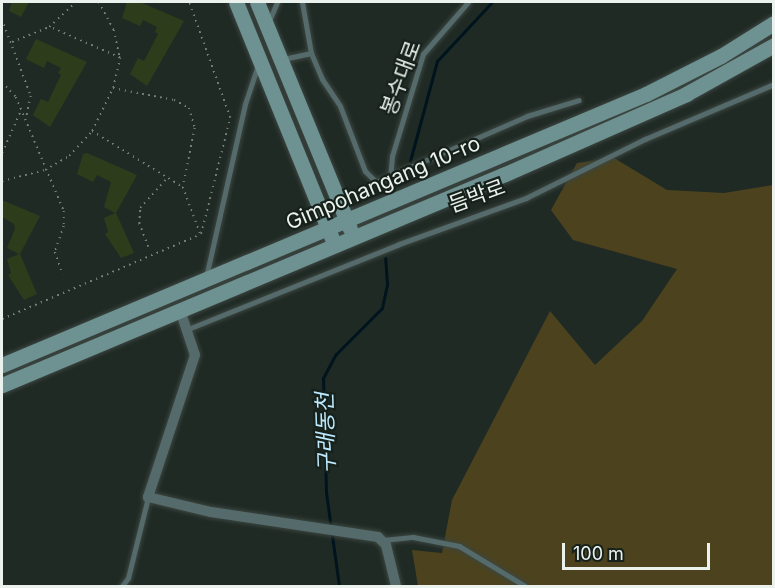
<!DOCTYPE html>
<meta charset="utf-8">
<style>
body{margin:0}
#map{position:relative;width:775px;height:588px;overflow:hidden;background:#202a25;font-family:Inter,"Noto Sans KR",sans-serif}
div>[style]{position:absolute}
.green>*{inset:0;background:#4c431e}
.stream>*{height:3px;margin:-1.5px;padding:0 1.5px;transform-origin:1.5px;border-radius:1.5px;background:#00141d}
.building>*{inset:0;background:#2d3c1b}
.path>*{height:1.5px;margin-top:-0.75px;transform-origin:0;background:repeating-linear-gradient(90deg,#757e79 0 1.5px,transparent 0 6px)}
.roads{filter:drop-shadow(0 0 2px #3c4641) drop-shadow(0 0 2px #3c4641)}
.lane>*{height:5px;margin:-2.5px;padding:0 2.5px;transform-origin:2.5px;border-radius:2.5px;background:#556b6b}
.street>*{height:10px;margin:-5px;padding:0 5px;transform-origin:5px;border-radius:5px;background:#556b6b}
.secondary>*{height:15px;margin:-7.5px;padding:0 7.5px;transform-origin:7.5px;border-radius:7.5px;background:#6e9191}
span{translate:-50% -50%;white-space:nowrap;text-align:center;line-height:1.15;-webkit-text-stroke:4.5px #16211b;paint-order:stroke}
.street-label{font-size:21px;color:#ebf2ee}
.water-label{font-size:22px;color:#bde9fd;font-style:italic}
.frame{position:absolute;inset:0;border:3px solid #ebf2ee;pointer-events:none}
.scale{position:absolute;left:562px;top:543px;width:148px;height:27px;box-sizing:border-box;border:3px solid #ebf2ee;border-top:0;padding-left:8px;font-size:18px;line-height:21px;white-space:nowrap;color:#ebf2ee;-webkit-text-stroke:4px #16211b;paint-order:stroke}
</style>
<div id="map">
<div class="green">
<i style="clip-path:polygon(614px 158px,667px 190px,724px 193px,773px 185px,773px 586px,418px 586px,412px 550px,442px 553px,452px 500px,550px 311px,595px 365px,642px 321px,677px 269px,573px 240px,551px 210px,577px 163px)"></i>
</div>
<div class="stream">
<i style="left:410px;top:161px;width:104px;rotate:-74.9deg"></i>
<i style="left:437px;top:61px;width:81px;rotate:-47deg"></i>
<i style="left:339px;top:586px;width:95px;rotate:-97.9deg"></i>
<i style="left:326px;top:492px;width:114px;rotate:-91.5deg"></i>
<i style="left:323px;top:378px;width:27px;rotate:-62deg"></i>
<i style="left:336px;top:354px;width:65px;rotate:-45deg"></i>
<i style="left:382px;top:308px;width:25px;rotate:-78deg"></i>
<i style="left:387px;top:284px;width:26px;rotate:-94deg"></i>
</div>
<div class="building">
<i style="clip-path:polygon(12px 2px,29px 2px,21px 17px,9px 11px)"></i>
<i style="clip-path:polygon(127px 2px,140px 2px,184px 21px,147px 86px,130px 74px,138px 58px,144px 61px,158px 34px,155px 32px,157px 27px,143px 20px,140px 26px,122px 18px)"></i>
<i style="clip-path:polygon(36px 39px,87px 62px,50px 127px,33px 115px,41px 99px,48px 102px,61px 75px,58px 73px,61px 68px,47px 61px,44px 68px,26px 59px)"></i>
<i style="clip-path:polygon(87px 153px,137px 175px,116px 213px,134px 253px,121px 258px,105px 234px,108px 232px,104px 218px,115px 213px,104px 207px,111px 182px,97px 175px,93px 182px,77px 174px,83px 154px)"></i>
<i style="clip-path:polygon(2px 200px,40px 216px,20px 254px,37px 294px,24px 300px,8px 275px,11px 273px,7px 259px,19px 254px,7px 248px,15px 229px,14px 224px,2px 217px)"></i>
</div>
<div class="path">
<i style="left:99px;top:2px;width:32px;rotate:62deg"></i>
<i style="left:114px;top:30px;width:29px;rotate:78deg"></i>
<i style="left:2px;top:19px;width:82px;rotate:69.4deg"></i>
<i style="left:31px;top:96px;width:24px;rotate:102deg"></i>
<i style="left:12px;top:42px;width:40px;rotate:-22deg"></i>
<i style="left:49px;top:27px;width:37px;rotate:-43deg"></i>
<i style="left:2px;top:82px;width:21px;rotate:47deg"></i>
<i style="left:16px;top:97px;width:124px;rotate:67.2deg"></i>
<i style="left:64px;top:211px;width:15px;rotate:90deg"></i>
<i style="left:64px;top:226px;width:28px;rotate:109deg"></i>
<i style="left:55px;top:252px;width:24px;rotate:71deg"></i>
<i style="left:113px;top:88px;width:62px;rotate:11.1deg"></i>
<i style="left:174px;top:100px;width:17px;rotate:28deg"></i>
<i style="left:189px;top:108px;width:21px;rotate:73deg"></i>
<i style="left:195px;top:128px;width:60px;rotate:101.5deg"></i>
<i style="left:92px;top:131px;width:107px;rotate:31.6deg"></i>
<i style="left:183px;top:187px;width:49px;rotate:69.7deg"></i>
<i style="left:2px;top:153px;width:47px;rotate:-66.2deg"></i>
<i style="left:2px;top:181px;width:44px;rotate:-14.3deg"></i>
<i style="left:45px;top:170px;width:28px;rotate:-30deg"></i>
<i style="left:69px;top:156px;width:34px;rotate:-47deg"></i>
<i style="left:92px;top:131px;width:48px;rotate:-64deg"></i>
<i style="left:113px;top:88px;width:31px;rotate:-77deg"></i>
<i style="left:120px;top:58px;width:77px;rotate:-156.4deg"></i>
<i style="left:148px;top:247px;width:25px;rotate:-111deg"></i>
<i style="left:139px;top:224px;width:16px;rotate:-86deg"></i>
<i style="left:140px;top:208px;width:42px;rotate:-47.9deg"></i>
<i style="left:2px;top:319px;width:216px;rotate:-23.1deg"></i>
<i style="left:201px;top:234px;width:120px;rotate:-76deg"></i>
<i style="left:230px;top:118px;width:123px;rotate:-109.5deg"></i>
</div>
<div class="roads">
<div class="lane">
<i style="left:302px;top:2px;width:52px;rotate:80deg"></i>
<i style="left:269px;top:21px;width:21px;rotate:-67deg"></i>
<i style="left:283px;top:59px;width:29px;rotate:-12deg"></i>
<i style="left:311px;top:53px;width:28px;rotate:67deg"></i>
<i style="left:322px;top:79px;width:32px;rotate:56deg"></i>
<i style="left:340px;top:106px;width:70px;rotate:69deg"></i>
<i style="left:365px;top:171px;width:16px;rotate:45deg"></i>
<i style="left:376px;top:182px;width:165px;rotate:-23.6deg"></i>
<i style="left:527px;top:116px;width:54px;rotate:-17.1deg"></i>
<i style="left:390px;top:179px;width:23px;rotate:-85deg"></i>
<i style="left:392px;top:156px;width:107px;rotate:-73.1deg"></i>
<i style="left:423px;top:54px;width:69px;rotate:-49.1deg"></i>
<i style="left:206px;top:277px;width:177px;rotate:-77.3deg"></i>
<i style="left:245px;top:104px;width:41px;rotate:-71.6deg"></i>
<i style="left:188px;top:329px;width:227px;rotate:-21.9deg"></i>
<i style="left:399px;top:244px;width:135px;rotate:-19.9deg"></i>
<i style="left:526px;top:198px;width:133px;rotate:-26.4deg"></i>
<i style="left:645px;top:139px;width:140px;rotate:-23.1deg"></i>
<i style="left:383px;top:540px;width:30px;rotate:-6deg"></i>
<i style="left:413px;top:537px;width:47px;rotate:11.1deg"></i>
<i style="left:459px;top:546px;width:77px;rotate:31.2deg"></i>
<i style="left:122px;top:586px;width:10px;rotate:-53deg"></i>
<i style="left:128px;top:578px;width:83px;rotate:-76.1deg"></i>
</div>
<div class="street">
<i style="left:180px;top:310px;width:47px;rotate:71.6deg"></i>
<i style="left:195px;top:355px;width:150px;rotate:108.3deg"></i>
<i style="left:148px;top:497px;width:65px;rotate:13.4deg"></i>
<i style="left:211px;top:512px;width:169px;rotate:8.5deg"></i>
<i style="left:378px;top:537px;width:11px;rotate:45deg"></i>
<i style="left:386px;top:545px;width:42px;rotate:76.3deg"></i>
</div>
<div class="secondary">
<i style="left:236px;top:2px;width:255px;rotate:67.9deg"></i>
<i style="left:257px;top:2px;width:245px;rotate:67.7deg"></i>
<i style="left:2px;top:365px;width:699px;rotate:-22.82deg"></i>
<i style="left:646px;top:94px;width:84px;rotate:-26.9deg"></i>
<i style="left:721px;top:56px;width:62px;rotate:-31.9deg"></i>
<i style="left:2px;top:385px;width:545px;rotate:-22.76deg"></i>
<i style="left:505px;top:174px;width:198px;rotate:-23.8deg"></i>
<i style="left:686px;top:94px;width:101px;rotate:-29.1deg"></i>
</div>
</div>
<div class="street-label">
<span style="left:401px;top:78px;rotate:-70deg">봉수대로</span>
<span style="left:383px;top:183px;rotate:-23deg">Gimpohangang 10-ro</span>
<span style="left:477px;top:196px;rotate:-20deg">듬박로</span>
</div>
<div class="water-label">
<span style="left:326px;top:433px;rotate:-92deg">구래동천</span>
</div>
<div class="frame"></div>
<div class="scale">100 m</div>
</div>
